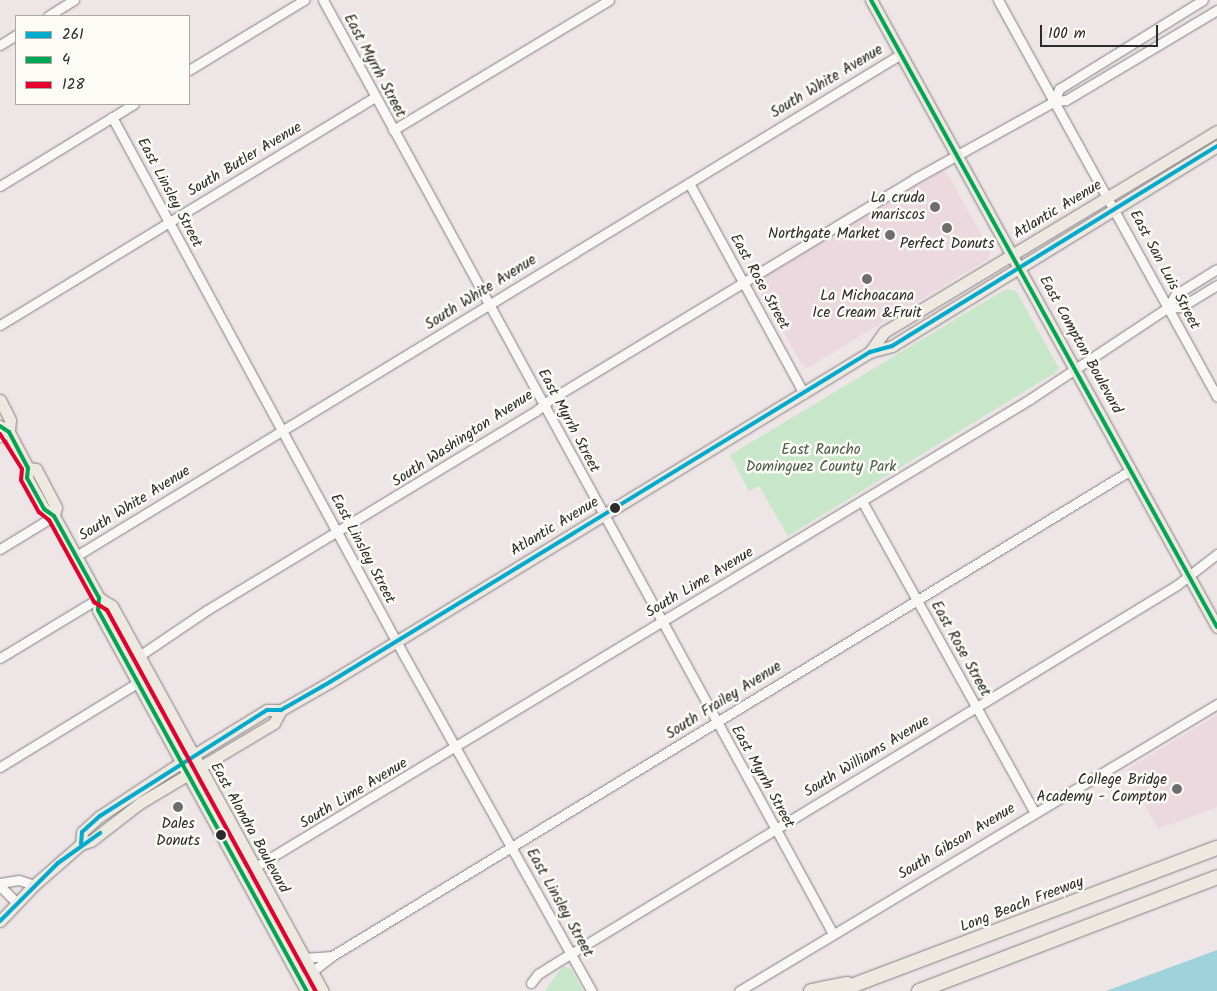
<!DOCTYPE html>
<style>
body{margin:0}
#map{position:relative;width:1217px;height:991px;overflow:hidden;background:#eee5e7;font-family:Kalam,sans-serif}
div>[style]{position:absolute}
.built>*{inset:0;background:#ecd8df}
.green>*{inset:0;background:#c8e7c9}
.water>*{inset:0;background:#9ed3db}
.roads{filter:drop-shadow(0 0 1px #837f80) drop-shadow(0 0 1px #837f80)}
.minor>*{height:9px;margin:-4.5px;padding:0 4.5px;transform-origin:4.5px;border-radius:4.5px;background:#f9f8f6}
.major>*{height:11px;margin:-5.5px;padding:0 5.5px;transform-origin:5.5px;border-radius:5.5px;background:#eee9e0}
.highway>*{height:14px;margin:-7px;padding:0 7px;transform-origin:7px;border-radius:7px;background:#eee9e0}
.bus-1>*{height:4px;margin:-2px;padding:0 2px;transform-origin:2px;border-radius:2px;background:#00a9ce}
.bus-2>*{height:4px;margin:-2px;padding:0 2px;transform-origin:2px;border-radius:2px;background:#00a651}
.bus-3>*{height:4px;margin:-2px;padding:0 2px;transform-origin:2px;border-radius:2px;background:#e4002b}
.dots>*{width:14px;height:14px;translate:-50% -50%;box-sizing:border-box;border:2px solid #fdfcf7;border-radius:50%}
span{translate:-50% -50%;white-space:nowrap;text-align:center;line-height:1.15;-webkit-text-stroke:5px #fdfcf7;paint-order:stroke}
.street-label{font-size:15px;color:#2b2b2b}
.poi-label{font-size:15px;color:#2b2b2b}
.right{translate:-100% -50%;text-align:right}
.park-label{font-size:15px;color:#4a5a4c}
.legend{position:absolute;left:15px;top:15px;width:175px;height:90px;box-sizing:border-box;background:#fdfcf7;border:1px solid #a9a8a5;margin:0;padding:6px 9px;list-style:none;font-size:15px;color:#2b2b2b}
.legend li{display:flex;align-items:center;gap:10px;height:25px}
.legend b{width:25px;border:1px solid #a9a8a5}
.scale{position:absolute;left:1040px;top:25px;width:118px;height:22px;box-sizing:border-box;border:2px solid #2b2b2b;border-top:0;padding-left:6px;font-size:15px;line-height:18px;white-space:nowrap;color:#2b2b2b;-webkit-text-stroke:4px #fdfcf7;paint-order:stroke}
</style>
<div id="map">
<div class="built">
<i style="clip-path:polygon(941px 171px,947px 173px,990px 250px,988px 259px,807px 368px,802px 365px,755px 282px)"></i>
<i style="clip-path:polygon(1217px 715px,1217px 807px,1158px 829px,1126px 770px)"></i>
</div>
<div class="green">
<i style="clip-path:polygon(1006px 289px,1016px 291px,1059px 368px,1055px 373px,788px 536px,759px 486px,749px 491px,730px 455px)"></i>
<i style="clip-path:polygon(563px 966px,571px 969px,583px 991px,545px 991px)"></i>
</div>
<div class="water">
<i style="clip-path:polygon(1217px 950px,1217px 991px,1106px 991px)"></i>
</div>
<div class="roads">
<div class="minor">
<i style="left:323px;top:0;width:1064px;rotate:61.36deg"></i>
<i style="left:998px;top:0;width:453px;rotate:61.1deg"></i>
<i style="left:48px;top:16px;width:31px;rotate:-32deg"></i>
<i style="left:0;top:45px;width:19px;rotate:-32deg"></i>
<i style="left:189px;top:70px;width:135px;rotate:-31.3deg"></i>
<i style="left:1055px;top:101px;width:13px;rotate:-72deg"></i>
<i style="left:1059px;top:89px;width:169px;rotate:-31.7deg"></i>
<i style="left:112px;top:117px;width:596px;rotate:61.54deg"></i>
<i style="left:396px;top:641px;width:401px;rotate:60.8deg"></i>
<i style="left:393px;top:130px;width:252px;rotate:-31deg"></i>
<i style="left:689px;top:183px;width:240px;rotate:61.4deg"></i>
<i style="left:0;top:186px;width:157px;rotate:-31.5deg"></i>
<i style="left:1167px;top:308px;width:14px;rotate:-4deg"></i>
<i style="left:1181px;top:307px;width:42px;rotate:-31.4deg"></i>
<i style="left:0;top:325px;width:439px;rotate:-31.3deg"></i>
<i style="left:0;top:437px;width:10px;rotate:-29deg"></i>
<i style="left:862px;top:501px;width:355px;rotate:61deg"></i>
<i style="left:0;top:549px;width:63px;rotate:-31.4deg"></i>
<i style="left:76px;top:556px;width:966px;rotate:-31.32deg"></i>
<i style="left:139px;top:656px;width:82px;rotate:-34.1deg"></i>
<i style="left:207px;top:610px;width:385px;rotate:-31.2deg"></i>
<i style="left:536px;top:411px;width:19px;rotate:-39deg"></i>
<i style="left:551px;top:399px;width:424px;rotate:-31.2deg"></i>
<i style="left:914px;top:179px;width:161px;rotate:-29deg"></i>
<i style="left:1055px;top:101px;width:11px;rotate:-5deg"></i>
<i style="left:1066px;top:100px;width:176px;rotate:-30.8deg"></i>
<i style="left:0;top:658px;width:116px;rotate:-31.2deg"></i>
<i style="left:0;top:767px;width:161px;rotate:-31.5deg"></i>
<i style="left:242px;top:875px;width:921px;rotate:-31.13deg"></i>
<i style="left:1030px;top:399px;width:164px;rotate:-33.6deg"></i>
<i style="left:1167px;top:308px;width:15px;rotate:-58deg"></i>
<i style="left:1175px;top:295px;width:49px;rotate:-31.8deg"></i>
<i style="left:0;top:883px;width:19px;rotate:-9deg"></i>
<i style="left:19px;top:880px;width:16px;rotate:18deg"></i>
<i style="left:0;top:886px;width:24px;rotate:45deg"></i>
<i style="left:304px;top:958px;width:28px;rotate:-4deg"></i>
<i style="left:300px;top:981px;width:41px;rotate:-38deg"></i>
<i style="left:332px;top:956px;width:935px;rotate:-31.31deg"></i>
<i style="left:531px;top:983px;width:11px;rotate:-52deg"></i>
<i style="left:538px;top:974px;width:40px;rotate:-32deg"></i>
<i style="left:572px;top:953px;width:708px;rotate:-31.31deg"></i>
<i style="left:1177px;top:585px;width:51px;rotate:-37.8deg"></i>
<i style="left:739px;top:991px;width:558px;rotate:-30.98deg"></i>
</div>
<div class="major">
<i style="left:871px;top:0;width:716px;rotate:61.11deg"></i>
<i style="left:870px;top:352px;width:24px;rotate:-55deg"></i>
<i style="left:884px;top:332px;width:389px;rotate:-31.1deg"></i>
<i style="left:0;top:400px;width:22px;rotate:63deg"></i>
<i style="left:10px;top:420px;width:12px;rotate:95deg"></i>
<i style="left:0;top:426px;width:11px;rotate:34deg"></i>
<i style="left:9px;top:432px;width:41px;rotate:62.2deg"></i>
<i style="left:28px;top:468px;width:10px;rotate:96deg"></i>
<i style="left:27px;top:478px;width:35px;rotate:61deg"></i>
<i style="left:44px;top:509px;width:12px;rotate:35deg"></i>
<i style="left:54px;top:516px;width:94px;rotate:61.2deg"></i>
<i style="left:99px;top:598px;width:15px;rotate:32deg"></i>
<i style="left:112px;top:606px;width:439px;rotate:61.3deg"></i>
<i style="left:28px;top:468px;width:8px;rotate:7deg"></i>
<i style="left:36px;top:469px;width:43px;rotate:62.2deg"></i>
<i style="left:56px;top:507px;width:9px;rotate:103deg"></i>
<i style="left:99px;top:598px;width:12px;rotate:95deg"></i>
<i style="left:98px;top:610px;width:435px;rotate:61.3deg"></i>
<i style="left:81px;top:844px;width:12px;rotate:-85deg"></i>
<i style="left:82px;top:832px;width:24px;rotate:-42deg"></i>
<i style="left:100px;top:816px;width:85px;rotate:-33.5deg"></i>
<i style="left:171px;top:769px;width:113px;rotate:-31.6deg"></i>
<i style="left:267px;top:710px;width:14px"></i>
<i style="left:281px;top:710px;width:56px;rotate:-29.7deg"></i>
<i style="left:330px;top:682px;width:633px;rotate:-31.43deg"></i>
<i style="left:870px;top:352px;width:23px;rotate:-15deg"></i>
<i style="left:892px;top:346px;width:382px;rotate:-31.6deg"></i>
<i style="left:0;top:921px;width:50px;rotate:-46.6deg"></i>
<i style="left:34px;top:885px;width:62px;rotate:-41.1deg"></i>
<i style="left:81px;top:844px;width:10px;rotate:-17deg"></i>
<i style="left:91px;top:841px;width:62px;rotate:-37.8deg"></i>
<i style="left:140px;top:803px;width:156px;rotate:-30.8deg"></i>
<i style="left:274px;top:723px;width:15px;rotate:-62deg"></i>
</div>
<div class="highway">
<i style="left:811px;top:991px;width:37px;rotate:-11deg"></i>
<i style="left:838px;top:991px;width:405px;rotate:-20.7deg"></i>
<i style="left:919px;top:991px;width:319px;rotate:-20.9deg"></i>
</div>
</div>
<div class="bus-1">
<i style="left:81px;top:844px;width:12px;rotate:-85deg"></i>
<i style="left:82px;top:832px;width:24px;rotate:-42deg"></i>
<i style="left:100px;top:816px;width:198px;rotate:-32.4deg"></i>
<i style="left:267px;top:710px;width:14px"></i>
<i style="left:281px;top:710px;width:56px;rotate:-29.7deg"></i>
<i style="left:330px;top:682px;width:633px;rotate:-31.43deg"></i>
<i style="left:870px;top:352px;width:23px;rotate:-15deg"></i>
<i style="left:892px;top:346px;width:382px;rotate:-31.6deg"></i>
<i style="left:0;top:921px;width:82px;rotate:-45deg"></i>
<i style="left:58px;top:863px;width:52px;rotate:-35.5deg"></i>
</div>
<div class="bus-2">
<i style="left:871px;top:0;width:716px;rotate:61.11deg"></i>
<i style="left:0;top:426px;width:11px;rotate:34deg"></i>
<i style="left:9px;top:432px;width:41px;rotate:62.2deg"></i>
<i style="left:28px;top:468px;width:10px;rotate:96deg"></i>
<i style="left:27px;top:478px;width:35px;rotate:61deg"></i>
<i style="left:44px;top:509px;width:12px;rotate:35deg"></i>
<i style="left:54px;top:516px;width:94px;rotate:61.2deg"></i>
<i style="left:99px;top:598px;width:12px;rotate:95deg"></i>
<i style="left:98px;top:610px;width:435px;rotate:61.3deg"></i>
</div>
<div class="bus-3">
<i style="left:0;top:434px;width:41px;rotate:57.8deg"></i>
<i style="left:22px;top:469px;width:11px;rotate:95deg"></i>
<i style="left:21px;top:480px;width:37px;rotate:61deg"></i>
<i style="left:39px;top:512px;width:13px;rotate:39deg"></i>
<i style="left:49px;top:520px;width:94px;rotate:61.2deg"></i>
<i style="left:94px;top:602px;width:15px;rotate:32deg"></i>
<i style="left:107px;top:610px;width:435px;rotate:61.3deg"></i>
</div>
<div class="dots">
<i style="left:935px;top:207px;background:#6f6c6d"></i>
<i style="left:947px;top:228px;background:#6f6c6d"></i>
<i style="left:890px;top:235px;background:#6f6c6d"></i>
<i style="left:867px;top:279px;background:#6f6c6d"></i>
<i style="left:615px;top:508px;background:#2b2b2b"></i>
<i style="left:1177px;top:789px;background:#6f6c6d"></i>
<i style="left:178px;top:807px;background:#6f6c6d"></i>
<i style="left:221px;top:835px;background:#2b2b2b"></i>
</div>
<div class="street-label">
<span style="left:374px;top:66px;rotate:62deg">East Myrrh Street</span>
<span style="left:827px;top:82px;rotate:-31deg">South White Avenue</span>
<span style="left:245px;top:160px;rotate:-31deg">South Butler Avenue</span>
<span style="left:169px;top:193px;rotate:62deg">East Linsley Street</span>
<span style="left:1058px;top:210px;rotate:-31deg">Atlantic Avenue</span>
<span style="left:1164px;top:270px;rotate:62deg">East San Luis Street</span>
<span style="left:759px;top:282px;rotate:61deg">East Rose Street</span>
<span style="left:481px;top:293px;rotate:-32deg">South White Avenue</span>
<span style="left:1080px;top:345px;rotate:61deg">East Compton Boulevard</span>
<span style="left:568px;top:421px;rotate:62deg">East Myrrh Street</span>
<span style="left:463px;top:439px;rotate:-33deg">South Washington Avenue</span>
<span style="left:135px;top:504px;rotate:-32deg">South White Avenue</span>
<span style="left:555px;top:527px;rotate:-31deg">Atlantic Avenue</span>
<span style="left:362px;top:549px;rotate:62deg">East Linsley Street</span>
<span style="left:700px;top:583px;rotate:-31deg">South Lime Avenue</span>
<span style="left:960px;top:649px;rotate:61deg">East Rose Street</span>
<span style="left:724px;top:701px;rotate:-32deg">South Frailey Avenue</span>
<span style="left:867px;top:757px;rotate:-31deg">South Williams Avenue</span>
<span style="left:762px;top:777px;rotate:61deg">East Myrrh Street</span>
<span style="left:354px;top:794px;rotate:-31deg">South Lime Avenue</span>
<span style="left:249px;top:828px;rotate:61deg">East Alondra Boulevard</span>
<span style="left:957px;top:842px;rotate:-31deg">South Gibson Avenue</span>
<span style="left:559px;top:903px;rotate:61deg">East Linsley Street</span>
<span style="left:1022px;top:905px;rotate:-21deg">Long Beach Freeway</span>
</div>
<div class="poi-label">
<span class="right" style="left:925px;top:207px">La cruda<br>mariscos</span>
<span class="right" style="left:880px;top:235px">Northgate Market</span>
<span style="left:947px;top:245px">Perfect Donuts</span>
<span style="left:867px;top:305px">La Michoacana<br>Ice Cream &amp;Fruit</span>
<span class="right" style="left:1167px;top:789px">College Bridge<br>Academy - Compton</span>
<span style="left:178px;top:833px">Dales<br>Donuts</span>
</div>
<div class="park-label">
<span style="left:821px;top:459px">East Rancho<br>Dominguez County Park</span>
</div>
<ul class="legend">
<li><b style="height:6px;background:#00a9ce"></b>261</li>
<li><b style="height:6px;background:#00a651"></b>4</li>
<li><b style="height:6px;background:#e4002b"></b>128</li>
</ul>
<div class="scale">100 m</div>
</div>
